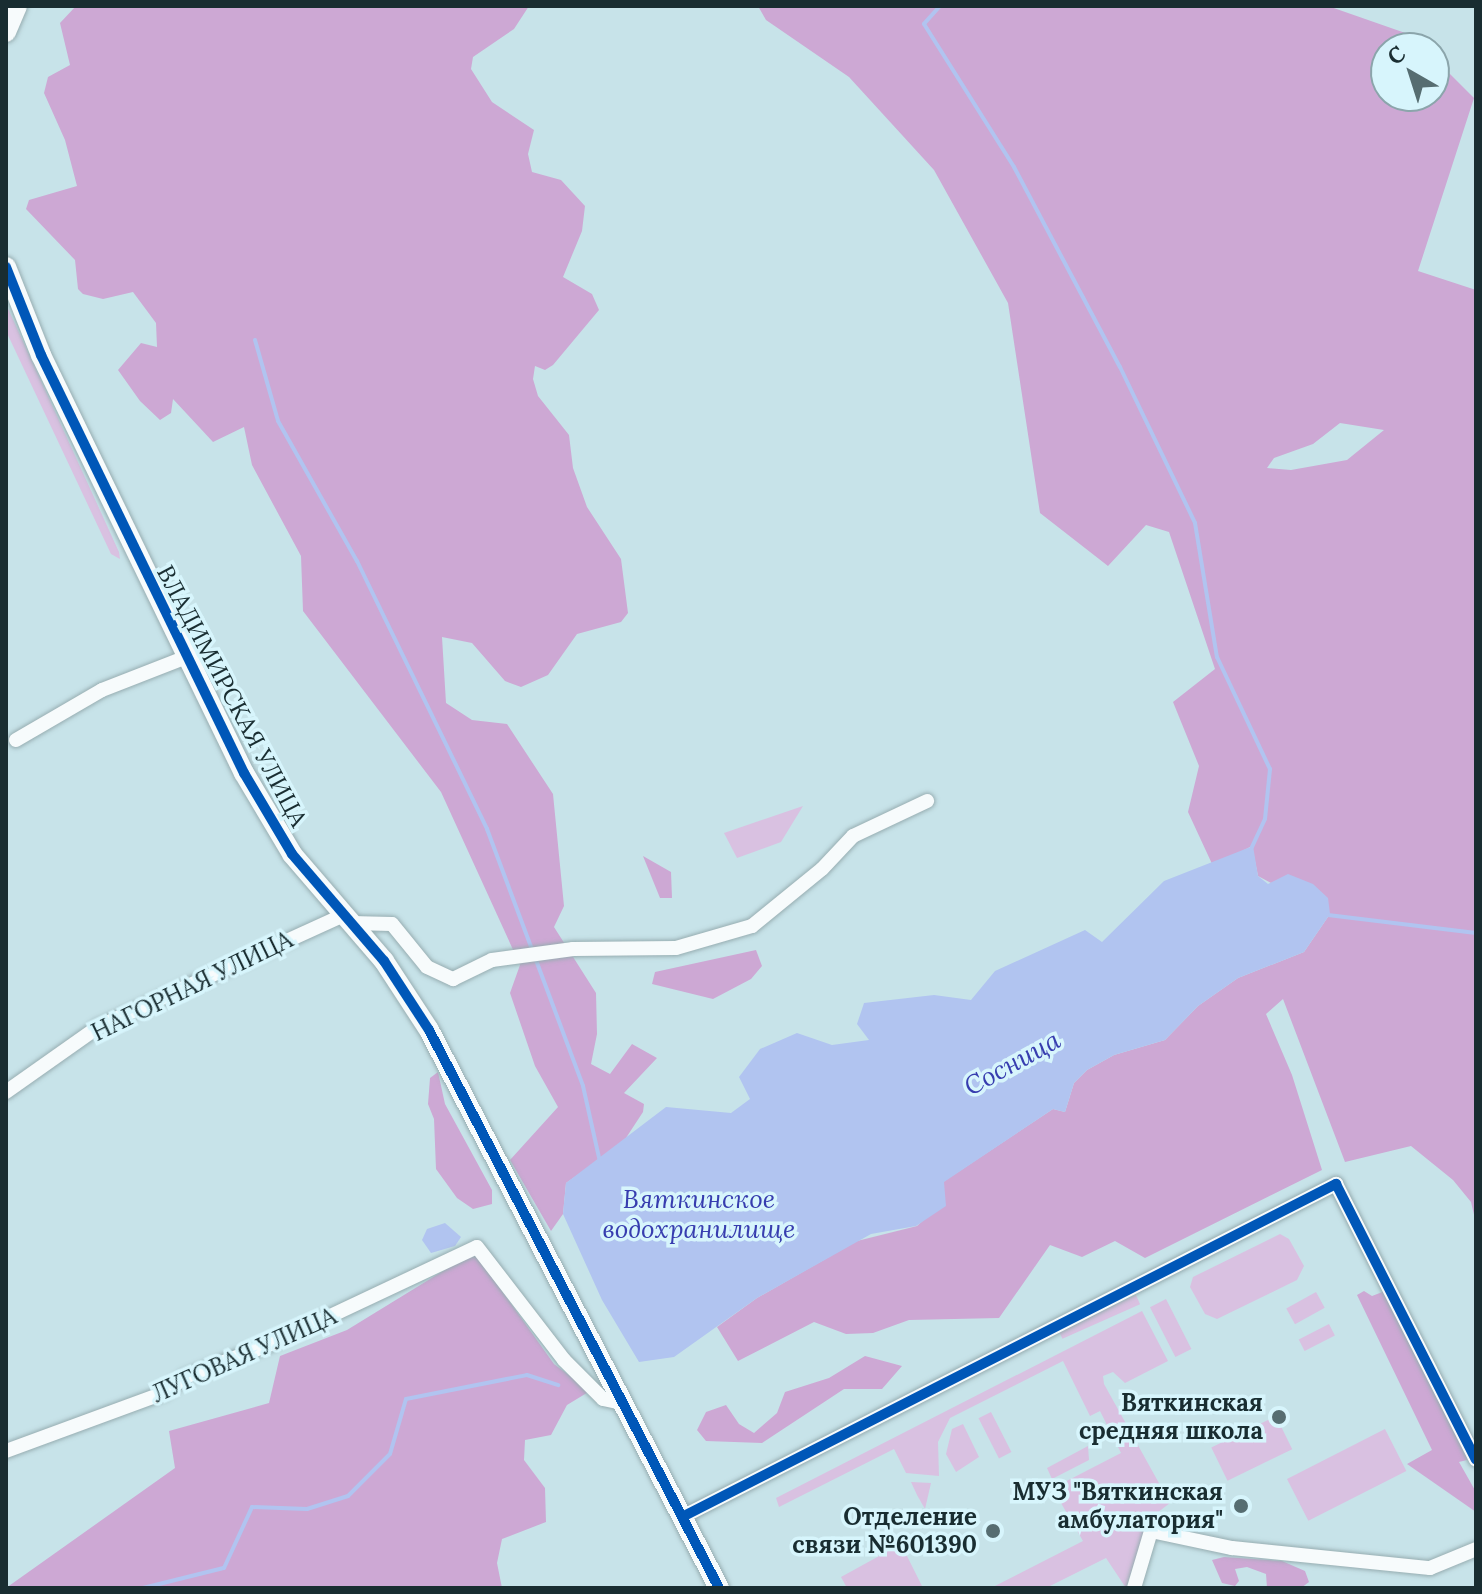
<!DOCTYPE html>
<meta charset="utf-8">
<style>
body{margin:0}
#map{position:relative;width:1482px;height:1594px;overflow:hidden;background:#c7e3e9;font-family:Lora,serif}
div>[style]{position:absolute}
.green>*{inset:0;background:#d9c1e1;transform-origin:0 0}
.forest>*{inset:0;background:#cda8d4}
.water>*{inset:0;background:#b1c4f0}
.stream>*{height:4px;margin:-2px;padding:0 2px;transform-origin:2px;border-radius:2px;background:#b1c4f0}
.roads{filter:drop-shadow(0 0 2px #97adb1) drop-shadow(0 0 2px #97adb1)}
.street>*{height:14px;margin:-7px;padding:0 7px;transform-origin:7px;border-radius:7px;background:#f7fbfc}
.secondary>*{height:20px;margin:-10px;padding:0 10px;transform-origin:10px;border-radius:10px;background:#f7fbfc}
.cycleway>*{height:10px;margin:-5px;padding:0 5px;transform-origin:5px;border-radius:5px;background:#0057b8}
.dots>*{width:22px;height:22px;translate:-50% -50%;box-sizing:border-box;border:4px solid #d7f5fc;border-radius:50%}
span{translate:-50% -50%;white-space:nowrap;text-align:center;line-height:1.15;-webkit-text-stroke:7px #d7f5fc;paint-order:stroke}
.street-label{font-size:24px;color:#192d31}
.poi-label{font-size:24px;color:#192d31;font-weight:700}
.right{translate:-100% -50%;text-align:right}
.water-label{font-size:26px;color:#373daf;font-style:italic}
.frame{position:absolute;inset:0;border:8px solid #192d31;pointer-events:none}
.north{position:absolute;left:1370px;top:32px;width:80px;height:80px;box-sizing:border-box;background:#d7f5fc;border:2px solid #8ba5ab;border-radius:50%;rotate:321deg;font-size:22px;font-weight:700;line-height:32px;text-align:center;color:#192d31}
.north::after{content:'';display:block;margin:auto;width:28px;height:36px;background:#566d71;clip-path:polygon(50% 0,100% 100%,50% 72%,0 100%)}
</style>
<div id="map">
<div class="green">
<i style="clip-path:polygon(6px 304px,119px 552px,120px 559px,111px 554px,6px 331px)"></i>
<i style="clip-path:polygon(803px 806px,781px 842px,737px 858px,724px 833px)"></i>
<i style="clip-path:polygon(1280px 1234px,1289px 1239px,1304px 1266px,1297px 1280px,1217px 1319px,1205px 1314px,1190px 1287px,1193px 1277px)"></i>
<i style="left:1316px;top:1292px;width:18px;height:34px;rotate:61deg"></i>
<i style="left:1136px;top:1295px;width:10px;height:85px;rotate:66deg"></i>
<i style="left:1166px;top:1299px;width:56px;height:18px;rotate:63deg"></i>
<i style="clip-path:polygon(1142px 1311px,1168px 1361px,1125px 1383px,1113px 1372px,1103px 1376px,1104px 1384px,1170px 1503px,1149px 1519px,1126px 1588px,1106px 1558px,1046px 1588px,991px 1588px,1083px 1541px,1061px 1503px,1057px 1486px,1121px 1453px,1100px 1411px,1090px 1416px,1063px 1361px,950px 1418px,938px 1442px,939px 1476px,906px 1473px,894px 1449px,779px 1507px,776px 1498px)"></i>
<i style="left:1329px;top:1324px;width:13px;height:34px;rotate:63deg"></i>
<i style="left:991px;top:1412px;width:45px;height:14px;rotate:63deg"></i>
<i style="left:1276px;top:1416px;width:37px;height:72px;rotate:64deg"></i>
<i style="clip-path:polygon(963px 1424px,979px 1457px,956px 1472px,946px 1454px,952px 1429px)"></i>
<i style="left:1385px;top:1429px;width:47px;height:110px;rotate:63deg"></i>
<i style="clip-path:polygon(1088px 1446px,1089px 1460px,1052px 1479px,1047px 1468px)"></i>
<i style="clip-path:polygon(911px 1482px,931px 1483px,925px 1509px,917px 1495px)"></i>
<i style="clip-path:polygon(901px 1544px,923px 1588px,847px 1588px,841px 1577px)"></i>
</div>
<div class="forest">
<i style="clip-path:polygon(76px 6px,529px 6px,514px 29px,473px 57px,471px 69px,492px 102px,534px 130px,528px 154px,532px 172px,561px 180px,585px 206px,582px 231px,563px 277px,592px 294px,599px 310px,553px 365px,545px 370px,535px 366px,533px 379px,538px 396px,569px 435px,573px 468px,587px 507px,621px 559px,628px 613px,621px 622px,577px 634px,548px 675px,521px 687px,505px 681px,472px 643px,442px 637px,446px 703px,472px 720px,507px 724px,553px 794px,564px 906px,554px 927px,596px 993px,597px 1034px,591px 1064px,610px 1074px,632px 1044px,657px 1058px,624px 1093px,644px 1104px,643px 1112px,622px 1144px,566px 1183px,563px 1214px,551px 1231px,510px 1160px,558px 1107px,535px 1066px,510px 993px,520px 965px,441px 792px,303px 611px,301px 556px,252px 465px,244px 427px,213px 442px,173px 399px,171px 413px,160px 420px,140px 401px,118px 370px,141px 343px,157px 347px,156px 323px,133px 292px,103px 299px,83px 294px,78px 289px,75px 260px,26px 209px,29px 200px,77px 186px,65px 140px,44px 93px,48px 77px,70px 65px,60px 23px)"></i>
<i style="clip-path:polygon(evenodd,758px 6px,1328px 6px,1411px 35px,1424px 48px,1386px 48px,1386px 96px,1434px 96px,1434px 58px,1474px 98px,1418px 271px,1476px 290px,1476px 1223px,1471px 1202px,1453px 1180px,1411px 1146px,1345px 1162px,1283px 999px,1266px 1014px,1292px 1075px,1322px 1170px,1145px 1258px,1115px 1241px,1082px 1257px,1050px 1245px,999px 1318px,909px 1320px,873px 1333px,846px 1334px,814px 1322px,738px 1361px,717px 1327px,757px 1298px,857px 1241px,917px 1226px,937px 1208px,943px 1182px,1053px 1109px,1065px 1112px,1074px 1083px,1087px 1070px,1114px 1055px,1165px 1040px,1198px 1006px,1238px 978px,1304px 952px,1330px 914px,1258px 876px,1252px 846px,1213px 866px,1188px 812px,1199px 766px,1173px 702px,1215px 669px,1169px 532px,1146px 525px,1108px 566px,1040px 513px,1008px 303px,934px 170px,849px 77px,766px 20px,758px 6px,1340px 423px,1384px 430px,1347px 460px,1291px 470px,1267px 468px,1274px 458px,1313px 444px,1340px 423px)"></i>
<i style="clip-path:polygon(643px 856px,671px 872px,672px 898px,660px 898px)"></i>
<i style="clip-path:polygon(756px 950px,762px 966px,751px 979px,713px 999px,652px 984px,655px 972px)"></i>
<i style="clip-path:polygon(438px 1072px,445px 1104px,492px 1190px,492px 1204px,473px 1209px,457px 1198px,436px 1169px,434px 1119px,428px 1104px,430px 1078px)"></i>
<i style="clip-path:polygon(474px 1252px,554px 1364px,590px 1391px,567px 1405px,551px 1435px,525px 1440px,524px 1460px,545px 1488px,546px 1522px,502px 1539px,497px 1563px,502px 1588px,6px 1588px,175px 1468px,169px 1431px,269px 1403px,280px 1356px,347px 1330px)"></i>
<i style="clip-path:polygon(1364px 1291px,1372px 1296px,1385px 1291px,1466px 1451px,1467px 1460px,1459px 1462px,1476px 1492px,1476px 1512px,1407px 1464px,1432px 1450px,1357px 1295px)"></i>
<i style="clip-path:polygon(865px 1356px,902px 1366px,882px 1389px,844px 1389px,762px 1443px,706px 1441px,697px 1430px,706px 1412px,726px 1405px,739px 1424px,754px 1433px,777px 1413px,785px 1392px,829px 1378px)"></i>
<i style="clip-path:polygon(1224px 1557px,1282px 1561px,1305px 1571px,1309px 1582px,1301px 1588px,1267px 1588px,1266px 1574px,1247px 1567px,1235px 1569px,1239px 1581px,1235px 1586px,1222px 1583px,1212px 1560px)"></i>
</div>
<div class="water">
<i style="clip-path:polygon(1253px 846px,1258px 876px,1268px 884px,1288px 874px,1313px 884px,1328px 898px,1330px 914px,1304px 952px,1238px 978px,1198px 1006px,1165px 1040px,1114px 1055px,1087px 1070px,1074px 1083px,1065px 1112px,1053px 1109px,944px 1182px,946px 1206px,916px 1226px,871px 1234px,757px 1298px,674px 1357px,639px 1362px,602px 1300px,563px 1214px,566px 1183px,666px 1107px,731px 1113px,750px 1099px,739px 1077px,760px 1049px,797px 1033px,832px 1045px,869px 1040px,857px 1024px,864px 1003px,934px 995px,971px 1000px,995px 971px,1085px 930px,1102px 942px,1164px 881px)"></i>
<i style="clip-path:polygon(445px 1223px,461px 1237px,455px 1246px,431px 1253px,422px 1240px,427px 1229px)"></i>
</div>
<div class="stream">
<i style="left:940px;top:6px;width:24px;rotate:132deg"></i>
<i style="left:924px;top:24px;width:169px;rotate:57.8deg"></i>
<i style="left:1014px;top:167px;width:226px;rotate:62.1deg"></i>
<i style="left:1120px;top:367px;width:173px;rotate:64.3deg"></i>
<i style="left:1195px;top:523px;width:136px;rotate:80.7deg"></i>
<i style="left:1217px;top:657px;width:124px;rotate:64.7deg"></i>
<i style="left:1270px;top:769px;width:50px;rotate:95.7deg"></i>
<i style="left:1265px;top:819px;width:31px;rotate:115deg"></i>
<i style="left:255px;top:340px;width:84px;rotate:74.1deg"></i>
<i style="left:278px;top:421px;width:161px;rotate:60.6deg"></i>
<i style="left:357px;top:561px;width:298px;rotate:64.1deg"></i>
<i style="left:487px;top:829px;width:274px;rotate:69.5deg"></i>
<i style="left:583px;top:1086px;width:78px;rotate:77.4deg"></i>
<i style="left:1328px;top:915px;width:149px;rotate:6.9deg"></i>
<i style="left:143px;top:1588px;width:83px;rotate:-13.9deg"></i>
<i style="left:224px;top:1568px;width:67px;rotate:-65.3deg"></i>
<i style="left:252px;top:1507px;width:55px;rotate:2.1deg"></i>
<i style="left:307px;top:1509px;width:43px;rotate:-17.6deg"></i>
<i style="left:348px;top:1496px;width:59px;rotate:-45deg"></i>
<i style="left:390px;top:1454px;width:57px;rotate:-73.8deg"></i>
<i style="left:406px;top:1399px;width:123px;rotate:-11.2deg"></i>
<i style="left:527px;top:1375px;width:33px;rotate:18deg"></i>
</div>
<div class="roads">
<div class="street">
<i style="left:16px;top:740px;width:99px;rotate:-30.2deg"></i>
<i style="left:102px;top:690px;width:88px;rotate:-21.3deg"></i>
<i style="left:351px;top:923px;width:41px;rotate:1.4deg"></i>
<i style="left:392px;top:924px;width:55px;rotate:50.9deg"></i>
<i style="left:427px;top:967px;width:29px;rotate:25deg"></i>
<i style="left:453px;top:979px;width:43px;rotate:-26deg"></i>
<i style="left:492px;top:960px;width:82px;rotate:-7.7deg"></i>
<i style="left:573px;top:949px;width:103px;rotate:-0.6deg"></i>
<i style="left:676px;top:948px;width:79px;rotate:-16.1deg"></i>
<i style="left:752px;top:926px;width:90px;rotate:-39.2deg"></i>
<i style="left:822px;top:869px;width:45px;rotate:-46.8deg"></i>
<i style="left:853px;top:836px;width:82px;rotate:-25.3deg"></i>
<i style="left:6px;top:1092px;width:113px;rotate:-35.2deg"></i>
<i style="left:98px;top:1027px;width:270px;rotate:-24.5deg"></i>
<i style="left:6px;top:1451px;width:168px;rotate:-20.2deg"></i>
<i style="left:164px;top:1393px;width:26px;rotate:-37deg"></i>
<i style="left:185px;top:1377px;width:94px;rotate:-21.1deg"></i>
<i style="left:273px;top:1343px;width:225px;rotate:-25.2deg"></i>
<i style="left:477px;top:1247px;width:143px;rotate:52.4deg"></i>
<i style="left:564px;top:1360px;width:55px;rotate:45deg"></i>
<i style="left:603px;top:1399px;width:24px;rotate:12deg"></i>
<i style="left:684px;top:1516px;width:732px;rotate:-26.99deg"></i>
<i style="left:1336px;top:1184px;width:309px;rotate:63.1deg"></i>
<i style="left:1134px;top:1588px;width:59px;rotate:-73.4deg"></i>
<i style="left:1151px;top:1531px;width:83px;rotate:11.9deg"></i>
<i style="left:1232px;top:1548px;width:199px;rotate:5.8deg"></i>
<i style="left:1430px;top:1568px;width:50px;rotate:-22.4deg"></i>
</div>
<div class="secondary">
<i style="left:6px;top:32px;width:28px;rotate:-67deg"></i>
<i style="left:6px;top:267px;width:95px;rotate:68.3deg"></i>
<i style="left:41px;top:355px;width:465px;rotate:64.1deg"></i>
<i style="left:244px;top:773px;width:94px;rotate:59.3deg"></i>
<i style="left:292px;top:854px;width:141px;rotate:49.3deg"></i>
<i style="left:384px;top:961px;width:82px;rotate:56.9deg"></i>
<i style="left:429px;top:1030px;width:629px;rotate:62.54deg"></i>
</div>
</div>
<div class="cycleway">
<i style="left:6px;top:267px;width:95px;rotate:68.3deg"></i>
<i style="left:41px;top:355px;width:465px;rotate:64.1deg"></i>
<i style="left:244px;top:773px;width:94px;rotate:59.3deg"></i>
<i style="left:292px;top:854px;width:141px;rotate:49.3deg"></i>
<i style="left:384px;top:961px;width:82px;rotate:56.9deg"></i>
<i style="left:429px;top:1030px;width:629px;rotate:62.54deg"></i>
<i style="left:684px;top:1516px;width:732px;rotate:-26.99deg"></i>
<i style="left:1336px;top:1184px;width:309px;rotate:63.1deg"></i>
</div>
<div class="dots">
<i style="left:1279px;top:1417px;background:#566d71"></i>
<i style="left:1241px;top:1506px;background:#566d71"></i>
<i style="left:993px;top:1531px;background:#566d71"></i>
</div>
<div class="street-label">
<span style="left:232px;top:696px;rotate:62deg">ВЛАДИМИРСКАЯ УЛИЦА</span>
<span style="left:192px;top:986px;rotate:-26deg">НАГОРНАЯ УЛИЦА</span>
<span style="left:244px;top:1355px;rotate:-24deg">ЛУГОВАЯ УЛИЦА</span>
</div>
<div class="poi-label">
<span class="right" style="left:1263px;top:1417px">Вяткинская<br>средняя школа</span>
<span class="right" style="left:1223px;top:1506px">МУЗ "Вяткинская<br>амбулатория"</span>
<span class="right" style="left:977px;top:1531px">Отделение<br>связи №601390</span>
</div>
<div class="water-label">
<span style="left:1012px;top:1063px;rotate:-29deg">Сосница</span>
<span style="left:699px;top:1214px">Вяткинское<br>водохранилище</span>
</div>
<div class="frame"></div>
<div class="north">С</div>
</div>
